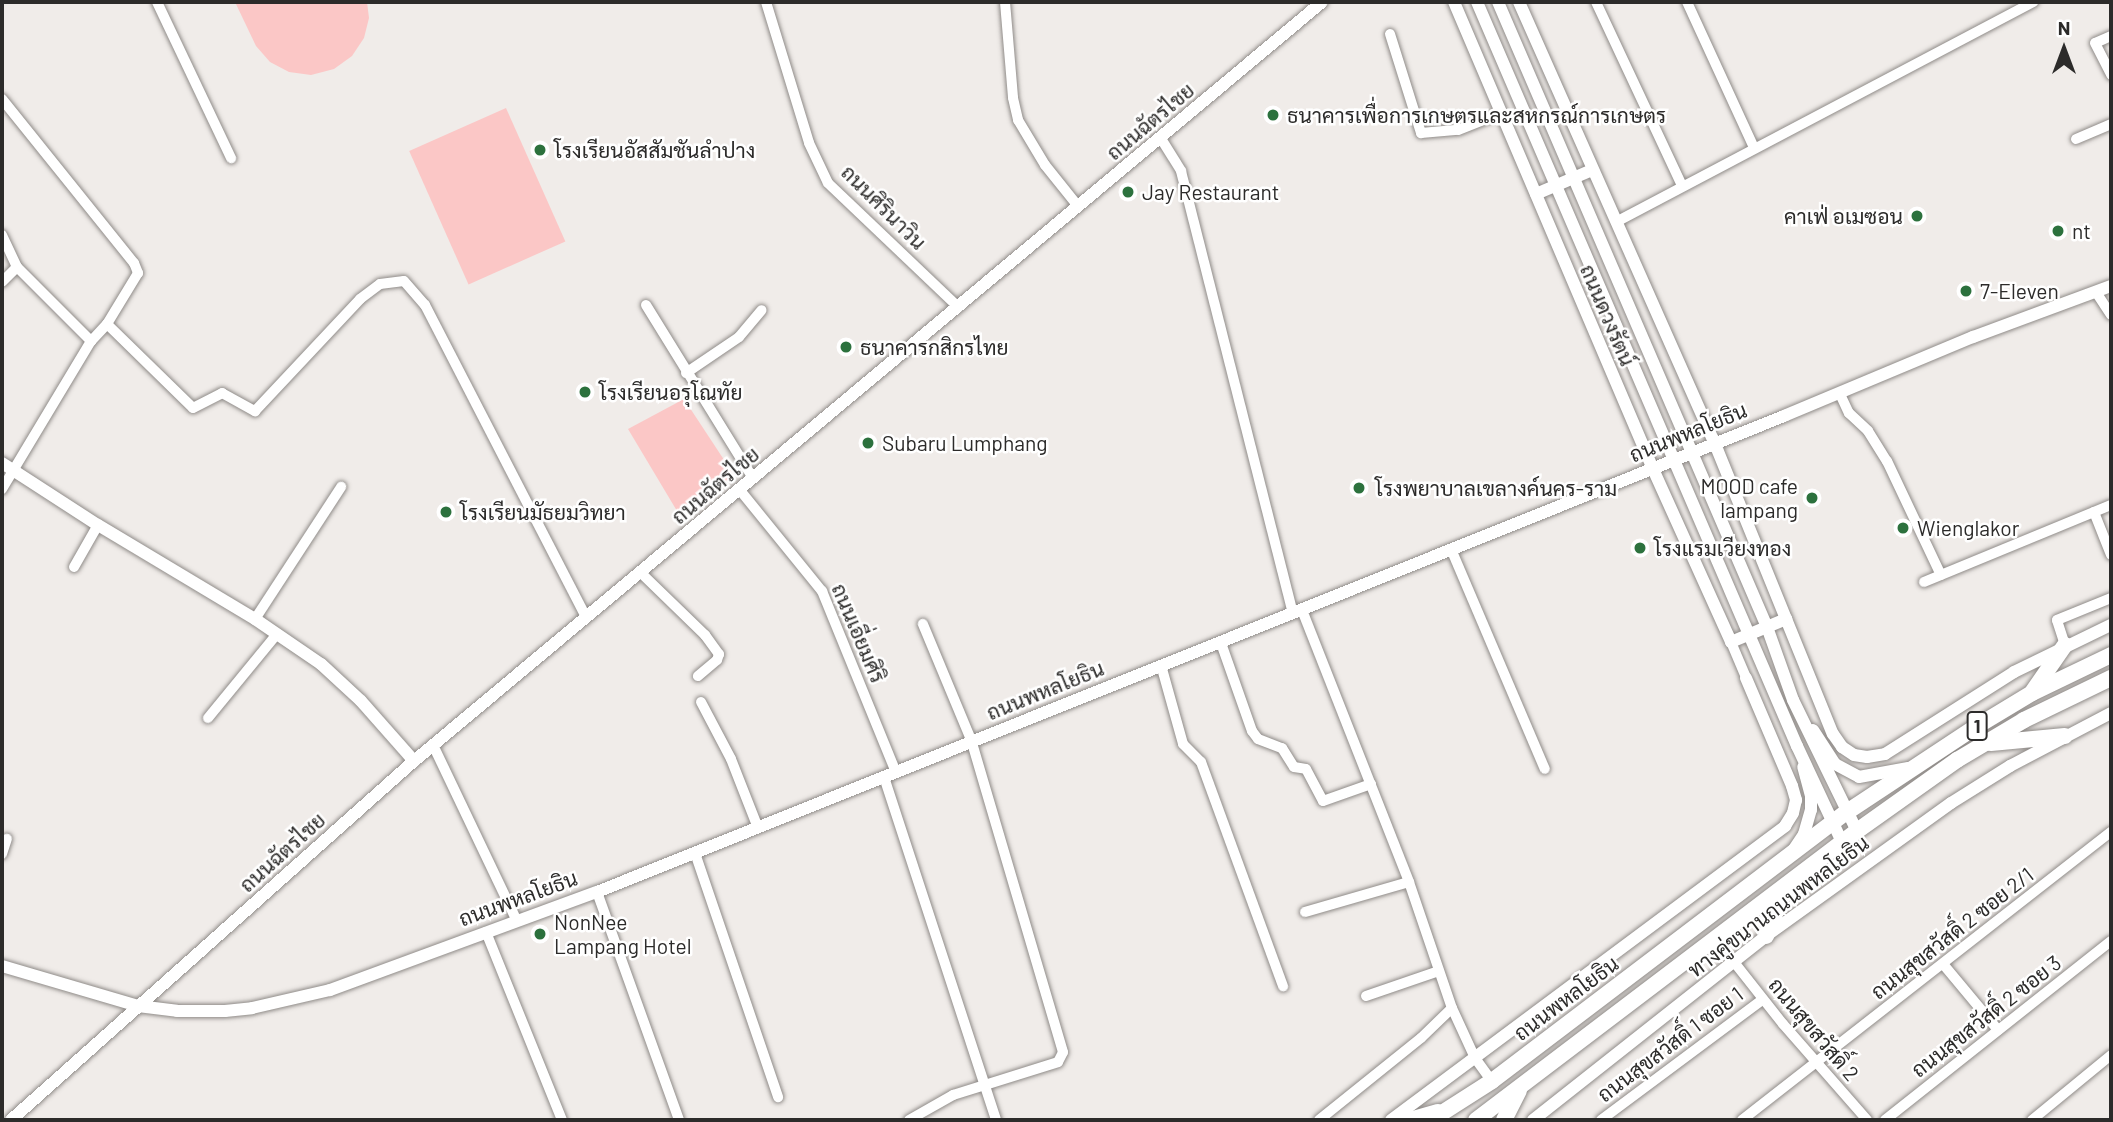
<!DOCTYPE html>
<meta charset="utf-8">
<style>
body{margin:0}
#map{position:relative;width:2113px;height:1122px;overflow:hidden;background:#f0ece9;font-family:Barlow,Sarabun,sans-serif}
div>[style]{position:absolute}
.green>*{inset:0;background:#fbc7c6;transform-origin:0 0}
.roads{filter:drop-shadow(0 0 2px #8f8b88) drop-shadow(0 0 2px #8f8b88)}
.minor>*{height:10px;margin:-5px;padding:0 5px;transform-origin:5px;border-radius:5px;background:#fff}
.tertiary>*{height:12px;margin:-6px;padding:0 6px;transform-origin:6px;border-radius:6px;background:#fff}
.secondary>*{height:12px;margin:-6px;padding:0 6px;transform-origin:6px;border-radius:6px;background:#fff}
.trunk>*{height:16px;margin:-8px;padding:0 8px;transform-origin:8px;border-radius:8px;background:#fff}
.dots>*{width:19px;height:19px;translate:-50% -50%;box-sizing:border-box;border:4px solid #fff;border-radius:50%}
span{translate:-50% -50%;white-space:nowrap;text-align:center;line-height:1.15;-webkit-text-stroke:5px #fff;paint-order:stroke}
.shield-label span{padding:2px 5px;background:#fff;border:2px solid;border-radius:5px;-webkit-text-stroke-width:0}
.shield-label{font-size:19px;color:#2c2b2a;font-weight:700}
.poi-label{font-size:21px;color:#2c2b2a}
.left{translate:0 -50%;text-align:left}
.right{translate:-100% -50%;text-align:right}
.street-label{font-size:21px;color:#2c2b2a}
.frame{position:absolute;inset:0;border:4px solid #2c2b2a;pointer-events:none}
.north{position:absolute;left:2029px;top:14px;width:70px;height:70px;-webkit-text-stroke:5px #fff;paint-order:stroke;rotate:0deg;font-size:19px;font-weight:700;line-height:28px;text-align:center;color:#2c2b2a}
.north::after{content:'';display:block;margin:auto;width:24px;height:32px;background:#2c2b2a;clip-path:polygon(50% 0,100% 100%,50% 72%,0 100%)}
</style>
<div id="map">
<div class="green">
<i style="clip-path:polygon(235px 2px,367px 2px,369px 18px,364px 38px,352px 56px,334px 69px,311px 75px,289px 72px,270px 62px,256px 46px)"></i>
<i style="left:506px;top:108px;width:146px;height:106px;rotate:66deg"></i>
<i style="clip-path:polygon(684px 399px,734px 475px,680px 516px,628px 429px)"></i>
</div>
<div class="roads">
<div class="minor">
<i style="left:157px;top:2px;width:173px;rotate:64.6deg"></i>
<i style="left:766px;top:2px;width:147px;rotate:73deg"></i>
<i style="left:809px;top:143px;width:44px;rotate:64.6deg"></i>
<i style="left:828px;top:183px;width:180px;rotate:43.6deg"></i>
<i style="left:1005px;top:2px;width:96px;rotate:85.2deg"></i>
<i style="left:1013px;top:98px;width:23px;rotate:77deg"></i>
<i style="left:1018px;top:120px;width:52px;rotate:59deg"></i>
<i style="left:1045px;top:165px;width:53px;rotate:51.2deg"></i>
<i style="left:1596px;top:2px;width:203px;rotate:64.9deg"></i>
<i style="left:1687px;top:2px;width:161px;rotate:65.3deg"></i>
<i style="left:1390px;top:34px;width:104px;rotate:72.6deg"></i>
<i style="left:1421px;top:133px;width:37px;rotate:-5deg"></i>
<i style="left:1458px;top:130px;width:46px;rotate:-21.6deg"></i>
<i style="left:2111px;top:36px;width:17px;rotate:156deg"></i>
<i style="left:2095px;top:43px;width:36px;rotate:63deg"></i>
<i style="left:2px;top:99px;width:211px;rotate:51.2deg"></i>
<i style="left:134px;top:263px;width:11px;rotate:68deg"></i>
<i style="left:138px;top:273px;width:60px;rotate:121.3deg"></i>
<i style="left:107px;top:324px;width:23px;rotate:133deg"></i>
<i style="left:91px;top:341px;width:173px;rotate:121deg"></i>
<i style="left:1160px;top:137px;width:40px;rotate:58deg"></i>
<i style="left:1181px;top:171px;width:456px;rotate:75.8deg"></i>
<i style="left:2076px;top:139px;width:38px;rotate:-23deg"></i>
<i style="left:1616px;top:222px;width:472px;rotate:-27.8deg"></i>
<i style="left:2px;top:235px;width:35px;rotate:65deg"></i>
<i style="left:17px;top:267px;width:105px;rotate:45deg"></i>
<i style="left:2px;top:282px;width:21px;rotate:-45deg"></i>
<i style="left:2096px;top:292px;width:27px;rotate:57deg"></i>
<i style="left:646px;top:305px;width:203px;rotate:58.3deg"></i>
<i style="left:107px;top:324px;width:120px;rotate:44.3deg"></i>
<i style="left:193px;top:408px;width:33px;rotate:-27deg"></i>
<i style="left:222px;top:393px;width:38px;rotate:29deg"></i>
<i style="left:255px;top:411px;width:154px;rotate:-46.8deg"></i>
<i style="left:360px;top:299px;width:25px;rotate:-37deg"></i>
<i style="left:380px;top:284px;width:24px;rotate:-7deg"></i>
<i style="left:404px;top:281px;width:32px;rotate:49deg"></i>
<i style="left:425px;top:305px;width:351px;rotate:62.7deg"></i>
<i style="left:686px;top:373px;width:64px;rotate:-34.2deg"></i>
<i style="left:739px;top:337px;width:35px;rotate:-50deg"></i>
<i style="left:1840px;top:394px;width:21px;rotate:65deg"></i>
<i style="left:1849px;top:413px;width:26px;rotate:43deg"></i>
<i style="left:1868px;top:431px;width:36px;rotate:58deg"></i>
<i style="left:1887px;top:461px;width:126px;rotate:64.7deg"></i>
<i style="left:739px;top:489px;width:132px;rotate:50.9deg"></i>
<i style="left:822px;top:591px;width:196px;rotate:67.8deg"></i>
<i style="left:2094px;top:512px;width:46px;rotate:68.4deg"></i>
<i style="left:1451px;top:549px;width:239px;rotate:66.9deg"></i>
<i style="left:74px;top:567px;width:48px;rotate:-60.3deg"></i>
<i style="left:640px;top:572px;width:91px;rotate:44.1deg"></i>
<i style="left:705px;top:635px;width:24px;rotate:54deg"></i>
<i style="left:719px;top:654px;width:6px;rotate:108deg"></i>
<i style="left:717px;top:660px;width:25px;rotate:140deg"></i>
<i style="left:1924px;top:582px;width:202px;rotate:-22.4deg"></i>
<i style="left:1302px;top:610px;width:292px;rotate:68.5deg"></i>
<i style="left:1409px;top:882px;width:133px;rotate:71.2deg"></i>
<i style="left:1452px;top:1008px;width:55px;rotate:65.3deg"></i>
<i style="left:1475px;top:1058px;width:29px;rotate:54deg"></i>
<i style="left:255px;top:619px;width:158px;rotate:-56.9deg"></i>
<i style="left:1731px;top:642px;width:39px;rotate:67deg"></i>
<i style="left:1221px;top:643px;width:93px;rotate:70.6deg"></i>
<i style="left:1252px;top:731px;width:10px;rotate:53deg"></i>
<i style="left:1258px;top:739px;width:26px;rotate:21deg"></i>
<i style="left:1282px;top:748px;width:22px;rotate:58deg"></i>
<i style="left:1294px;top:767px;width:12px;rotate:9deg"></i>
<i style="left:1306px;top:769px;width:36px;rotate:62deg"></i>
<i style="left:1323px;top:801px;width:51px;rotate:-19.5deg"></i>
<i style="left:2065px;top:645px;width:26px;rotate:-108deg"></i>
<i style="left:2057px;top:620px;width:58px;rotate:-22.2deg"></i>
<i style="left:1161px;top:665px;width:82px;rotate:74.4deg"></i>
<i style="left:1183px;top:744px;width:25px;rotate:45deg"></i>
<i style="left:1201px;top:762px;width:239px;rotate:69.9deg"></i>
<i style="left:701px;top:702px;width:64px;rotate:62.2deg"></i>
<i style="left:731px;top:759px;width:74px;rotate:68.6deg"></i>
<i style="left:208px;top:718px;width:109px;rotate:-50.6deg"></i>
<i style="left:433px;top:745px;width:195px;rotate:64.5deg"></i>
<i style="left:884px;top:777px;width:361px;rotate:71.9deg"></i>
<i style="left:695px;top:853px;width:258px;rotate:71.2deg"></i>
<i style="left:2px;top:854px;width:16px;rotate:-72deg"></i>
<i style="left:597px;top:892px;width:242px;rotate:70.2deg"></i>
<i style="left:1305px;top:912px;width:108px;rotate:-16.1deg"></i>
<i style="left:486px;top:932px;width:203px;rotate:68deg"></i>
<i style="left:1734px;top:962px;width:79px;rotate:51.7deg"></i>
<i style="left:1783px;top:1024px;width:128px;rotate:48.8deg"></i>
<i style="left:1943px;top:964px;width:86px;rotate:50.2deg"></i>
<i style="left:1366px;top:996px;width:77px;rotate:-18.9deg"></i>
<i style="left:909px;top:1120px;width:51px;rotate:-29.6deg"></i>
<i style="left:953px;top:1095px;width:110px;rotate:-17.4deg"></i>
<i style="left:1058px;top:1062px;width:11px;rotate:-63deg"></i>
<i style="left:1063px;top:1052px;width:323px;rotate:-106.4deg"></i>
<i style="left:972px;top:742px;width:128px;rotate:-112.6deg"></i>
<i style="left:1319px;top:1120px;width:131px;rotate:-38.8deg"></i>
<i style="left:1421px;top:1038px;width:43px;rotate:-44.1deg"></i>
<i style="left:1601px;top:1120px;width:201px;rotate:-36.7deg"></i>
<i style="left:1742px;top:1120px;width:468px;rotate:-38deg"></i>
<i style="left:1885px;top:1120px;width:288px;rotate:-38.4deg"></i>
<i style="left:2032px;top:1120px;width:102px;rotate:-39.4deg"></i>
</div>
<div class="tertiary">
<i style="left:1454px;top:2px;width:508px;rotate:66.92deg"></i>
<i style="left:1653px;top:469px;width:190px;rotate:65.7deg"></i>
<i style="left:1519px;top:2px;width:478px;rotate:66.1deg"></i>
<i style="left:1713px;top:439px;width:318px;rotate:67.9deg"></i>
<i style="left:1833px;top:734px;width:16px;rotate:55deg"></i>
<i style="left:1842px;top:747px;width:14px;rotate:34deg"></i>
<i style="left:1854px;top:755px;width:13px;rotate:9deg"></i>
<i style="left:2px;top:463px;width:114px;rotate:32.9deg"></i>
<i style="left:98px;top:525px;width:183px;rotate:30.9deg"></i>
<i style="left:255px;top:619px;width:80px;rotate:34.3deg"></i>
<i style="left:321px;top:664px;width:54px;rotate:42.8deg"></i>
<i style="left:361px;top:701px;width:80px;rotate:48.5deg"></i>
<i style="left:1746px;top:678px;width:117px;rotate:66.9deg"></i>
<i style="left:1792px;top:786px;width:15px;rotate:74deg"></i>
<i style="left:1796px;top:800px;width:13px;rotate:103deg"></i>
<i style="left:1813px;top:730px;width:40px;rotate:57.1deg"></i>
<i style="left:1835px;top:764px;width:27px;rotate:28deg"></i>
<i style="left:1859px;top:777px;width:50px;rotate:-10.4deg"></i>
<i style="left:1794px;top:849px;width:18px;rotate:-56deg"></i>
<i style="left:1804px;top:834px;width:25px;rotate:-74deg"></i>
<i style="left:1811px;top:810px;width:14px;rotate:-90deg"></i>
<i style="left:1811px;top:796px;width:30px;rotate:-105deg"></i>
<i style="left:2px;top:966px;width:142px;rotate:16.4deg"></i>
</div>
<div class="secondary">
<i style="left:1477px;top:2px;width:810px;rotate:66.73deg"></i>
<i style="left:1797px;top:746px;width:106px;rotate:64.9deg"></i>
<i style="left:1498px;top:2px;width:680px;rotate:66.71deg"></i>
<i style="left:1767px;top:627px;width:77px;rotate:70.4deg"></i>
<i style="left:1793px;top:700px;width:146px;rotate:64deg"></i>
<i style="left:1536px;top:194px;width:61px;rotate:-23.2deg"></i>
<i style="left:1731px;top:642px;width:60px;rotate:-22.7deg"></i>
<i style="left:1867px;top:757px;width:18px;rotate:-9deg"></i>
<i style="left:1885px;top:754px;width:153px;rotate:-32.4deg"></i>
<i style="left:2014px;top:672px;width:108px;rotate:-25.9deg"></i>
<i style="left:138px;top:1006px;width:39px;rotate:7deg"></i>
<i style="left:177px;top:1011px;width:48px"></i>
<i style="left:225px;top:1011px;width:27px;rotate:-6deg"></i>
<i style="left:252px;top:1008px;width:80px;rotate:-13deg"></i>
<i style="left:330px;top:990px;width:284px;rotate:-20.2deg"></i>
<i style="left:597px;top:892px;width:1279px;rotate:-21.85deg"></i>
<i style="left:1784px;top:416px;width:205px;rotate:-22.7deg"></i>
<i style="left:1973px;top:337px;width:147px;rotate:-20.3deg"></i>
<i style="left:11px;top:1120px;width:540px;rotate:-41.7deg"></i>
<i style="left:414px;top:761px;width:1183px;rotate:-39.89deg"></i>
<i style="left:1391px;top:1120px;width:492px;rotate:-36.7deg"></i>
<i style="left:1785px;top:826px;width:15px;rotate:-58deg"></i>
<i style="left:1533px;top:1120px;width:297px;rotate:-38.3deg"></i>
<i style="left:1766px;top:936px;width:228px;rotate:-35.7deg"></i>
<i style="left:1951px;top:803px;width:70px;rotate:-32.1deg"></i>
<i style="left:2010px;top:766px;width:114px;rotate:-27.7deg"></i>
</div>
<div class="trunk">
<i style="left:2033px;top:691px;width:56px;rotate:-55.2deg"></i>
<i style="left:1991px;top:743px;width:74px;rotate:-5.4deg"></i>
<i style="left:1766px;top:936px;width:53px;rotate:-67.8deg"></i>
<i style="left:1410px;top:1120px;width:29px;rotate:-16deg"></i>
<i style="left:1431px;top:1120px;width:72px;rotate:-32.6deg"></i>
<i style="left:1492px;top:1081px;width:445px;rotate:-37.2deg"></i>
<i style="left:1847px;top:812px;width:152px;rotate:-33.5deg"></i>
<i style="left:1974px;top:728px;width:68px;rotate:-31.1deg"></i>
<i style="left:2032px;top:693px;width:88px;rotate:-25.7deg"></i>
<i style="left:1476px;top:1120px;width:478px;rotate:-37.2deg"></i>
<i style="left:1857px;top:831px;width:123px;rotate:-35.4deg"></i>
<i style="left:1957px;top:760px;width:78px;rotate:-30.8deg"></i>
<i style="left:2024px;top:720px;width:97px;rotate:-25.8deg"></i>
<i style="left:1504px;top:1120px;width:33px;rotate:-63deg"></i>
</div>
</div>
<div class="dots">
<i style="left:1273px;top:115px;background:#2c713d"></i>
<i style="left:540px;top:150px;background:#2c713d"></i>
<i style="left:1128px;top:192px;background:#2c713d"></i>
<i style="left:1917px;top:216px;background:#2c713d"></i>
<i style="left:2058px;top:231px;background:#2c713d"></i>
<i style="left:1966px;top:291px;background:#2c713d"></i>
<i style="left:846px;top:347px;background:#2c713d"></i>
<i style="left:585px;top:392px;background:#2c713d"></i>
<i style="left:868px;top:443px;background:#2c713d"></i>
<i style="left:1359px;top:488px;background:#2c713d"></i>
<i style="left:1812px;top:498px;background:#2c713d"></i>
<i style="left:446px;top:512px;background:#2c713d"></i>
<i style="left:1903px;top:528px;background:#2c713d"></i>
<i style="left:1640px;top:548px;background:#2c713d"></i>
<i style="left:540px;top:934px;background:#2c713d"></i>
</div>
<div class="shield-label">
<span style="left:1977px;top:726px">1</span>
</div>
<div class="poi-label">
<span class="left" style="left:1287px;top:115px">ธนาคารเพื่อการเกษตรและสหกรณ์การเกษตร</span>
<span class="left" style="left:554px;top:150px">โรงเรียนอัสสัมชันลำปาง</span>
<span class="left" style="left:1142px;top:192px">Jay Restaurant</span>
<span class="right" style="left:1903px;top:216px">คาเฟ่ อเมซอน</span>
<span class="left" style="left:2072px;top:231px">nt</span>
<span class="left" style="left:1980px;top:291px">7-Eleven</span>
<span class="left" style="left:860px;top:347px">ธนาคารกสิกรไทย</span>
<span class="left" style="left:599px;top:392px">โรงเรียนอรุโณทัย</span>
<span class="left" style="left:882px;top:443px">Subaru Lumphang</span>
<span class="right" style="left:1798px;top:498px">MOOD cafe<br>lampang</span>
<span class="left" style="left:1375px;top:488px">โรงพยาบาลเขลางค์นคร-ราม</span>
<span class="left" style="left:460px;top:512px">โรงเรียนมัธยมวิทยา</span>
<span class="left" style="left:1917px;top:528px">Wienglakor</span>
<span class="left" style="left:1654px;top:548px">โรงแรมเวียงทอง</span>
<span class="left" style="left:554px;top:934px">NonNee<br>Lampang Hotel</span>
</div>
<div class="street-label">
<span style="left:1150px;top:121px;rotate:-40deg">ถนนฉัตรไชย</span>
<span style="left:884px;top:207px;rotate:45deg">ถนนศิรินาวิน</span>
<span style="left:1608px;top:315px;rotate:67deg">ถนนดวงรัตน์</span>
<span style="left:1688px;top:432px;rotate:-22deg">ถนนพหลโยธิน</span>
<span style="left:715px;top:485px;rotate:-40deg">ถนนฉัตรไชย</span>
<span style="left:859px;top:633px;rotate:67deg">ถนนเอี่ยมศิริ</span>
<span style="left:1045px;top:690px;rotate:-22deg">ถนนพหลโยธิน</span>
<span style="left:282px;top:852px;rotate:-42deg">ถนนฉัตรไชย</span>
<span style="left:518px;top:898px;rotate:-20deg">ถนนพหลโยธิน</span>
<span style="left:1778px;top:906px;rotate:-37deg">ทางคู่ขนานถนนพหลโยธิน</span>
<span style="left:1952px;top:933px;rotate:-38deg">ถนนสุขสวัสดิ์ 2 ซอย 2/1</span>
<span style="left:1566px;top:998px;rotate:-37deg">ถนนพหลโยธิน</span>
<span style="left:1986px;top:1016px;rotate:-38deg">ถนนสุขสวัสดิ์ 2 ซอย 3</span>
<span style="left:1814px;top:1029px;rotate:50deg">ถนนสุขสวัสดิ์ 2</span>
<span style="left:1670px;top:1044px;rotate:-37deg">ถนนสุขสวัสดิ์ 1 ซอย 1</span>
</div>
<div class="frame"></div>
<div class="north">N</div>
</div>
